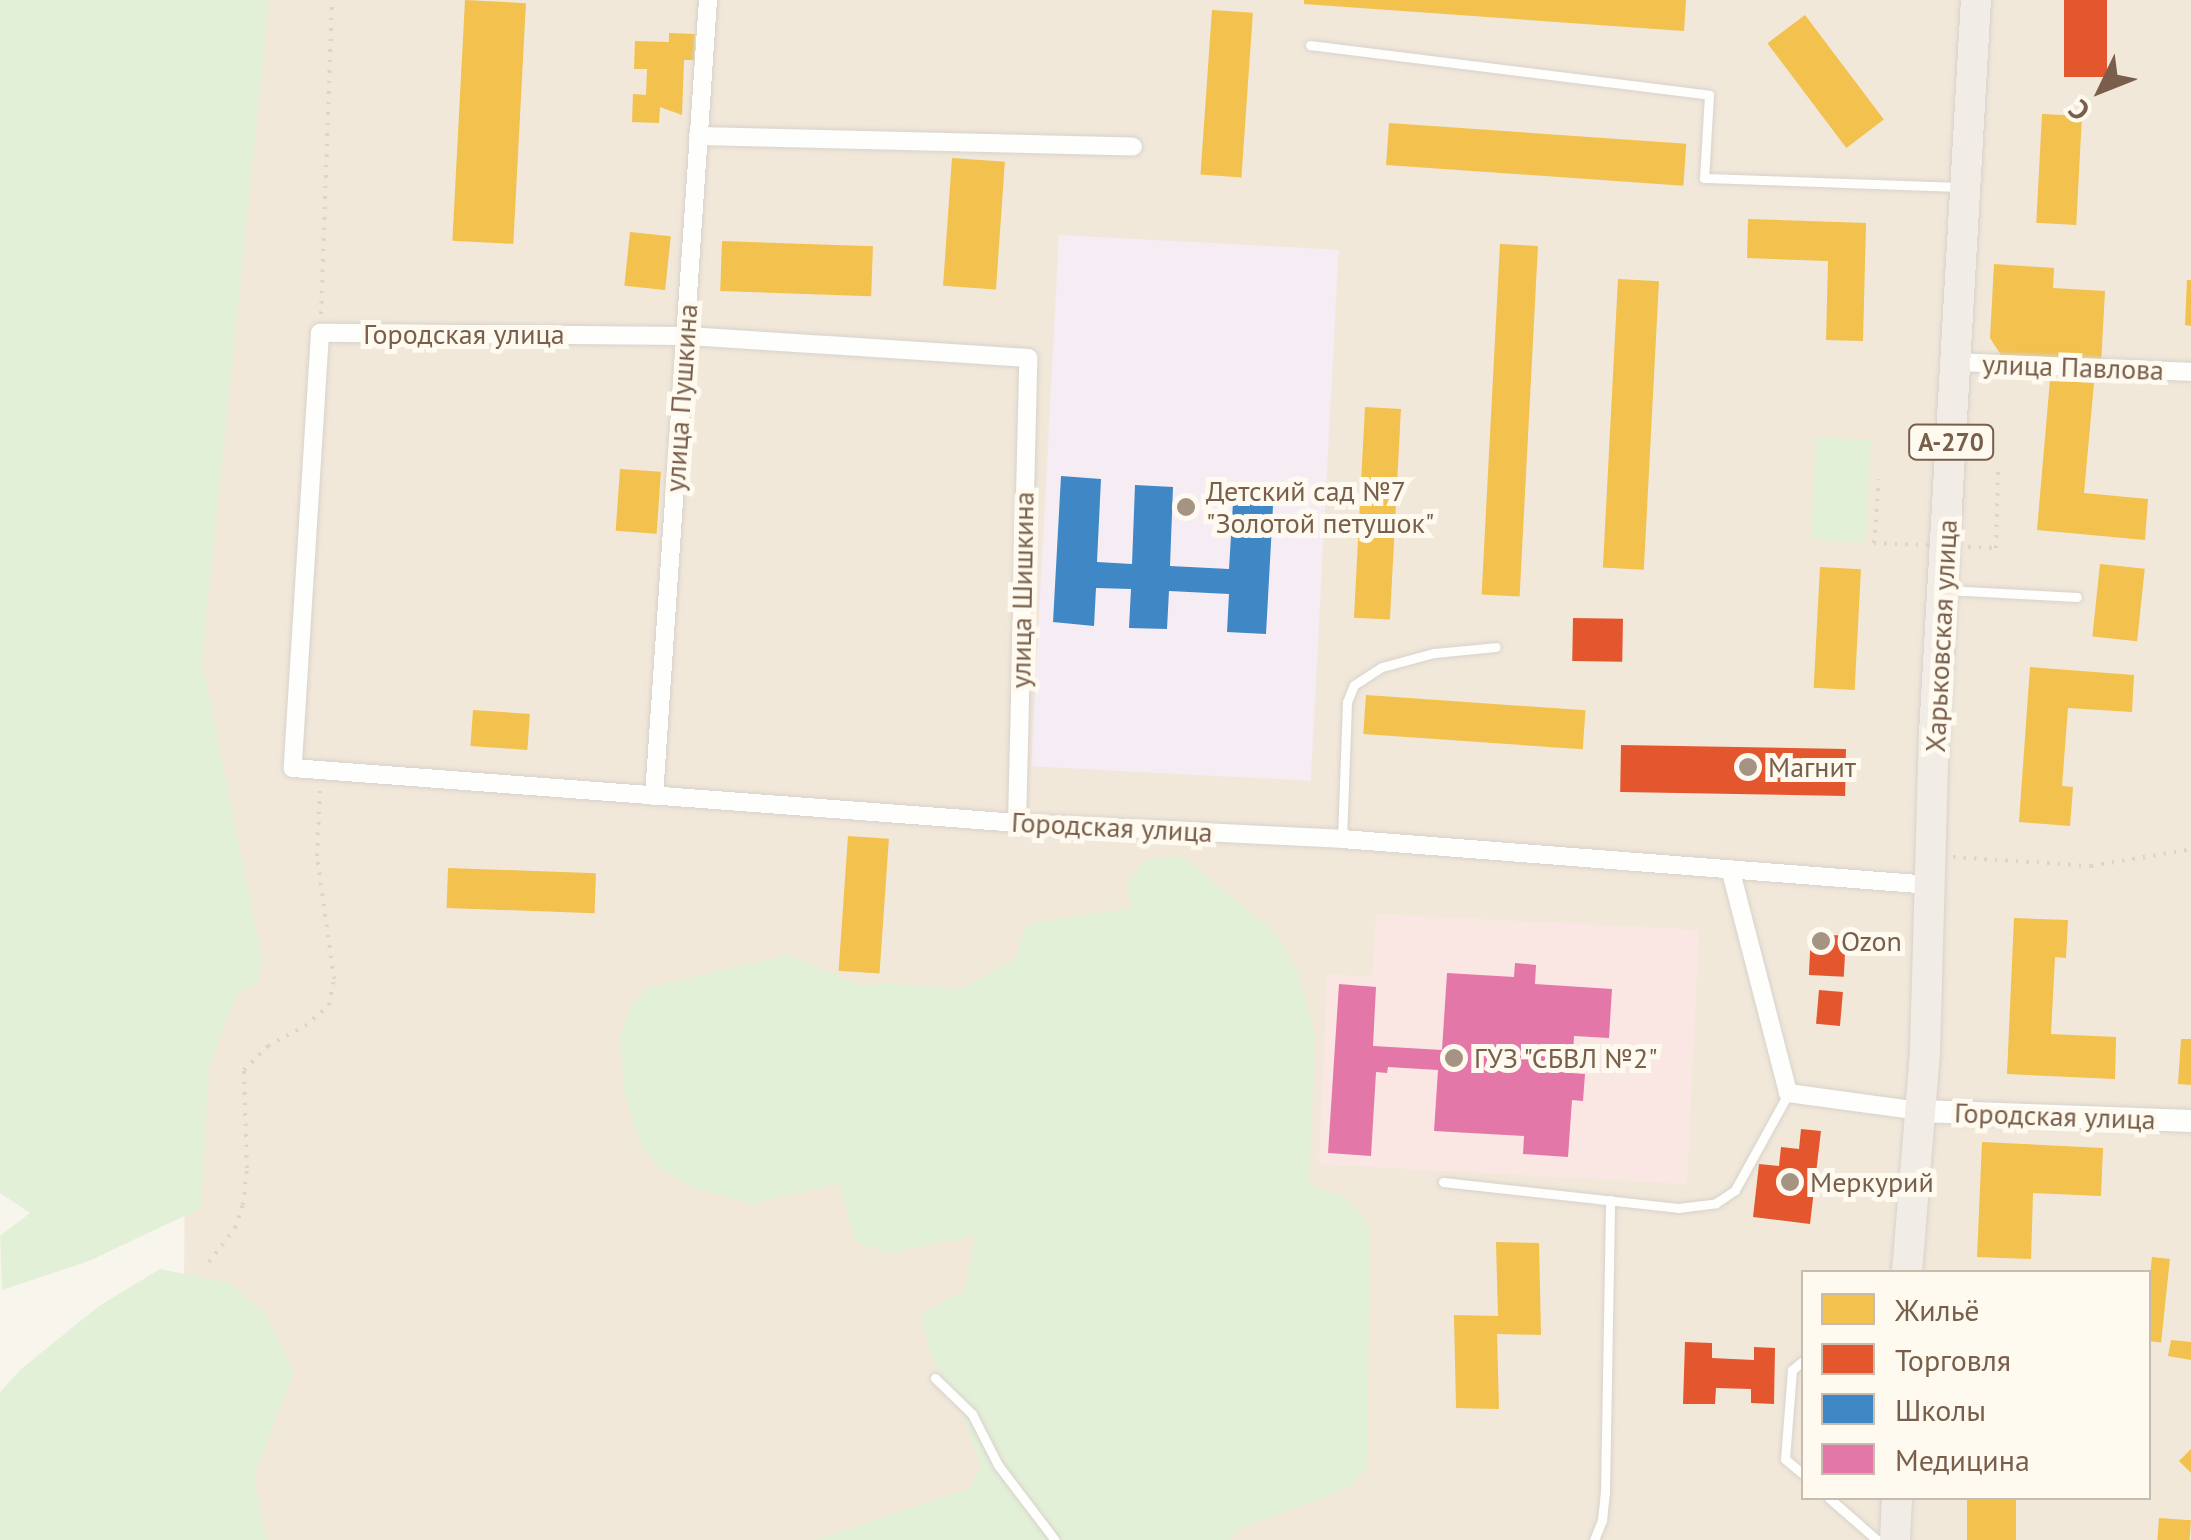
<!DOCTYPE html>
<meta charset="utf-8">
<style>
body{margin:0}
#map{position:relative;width:2191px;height:1540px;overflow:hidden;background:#f8f5ed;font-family:"PT Sans",sans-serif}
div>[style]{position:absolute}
.residential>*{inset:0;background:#f1e8da}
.education>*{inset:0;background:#f6ecf4;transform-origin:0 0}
.medical>*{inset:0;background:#fae7e4}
.green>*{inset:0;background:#e3f0d8;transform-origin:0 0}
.homes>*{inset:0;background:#f2c14e;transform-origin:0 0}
.shops>*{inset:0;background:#e4572e;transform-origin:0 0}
.schools>*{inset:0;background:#3f88c5}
.health>*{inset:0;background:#e377a8}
.path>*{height:4px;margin-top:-2px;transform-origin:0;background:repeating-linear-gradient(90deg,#dbd5ce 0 2.5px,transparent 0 10.5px)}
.roads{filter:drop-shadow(0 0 2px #d8d2cb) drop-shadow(0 0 2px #d8d2cb)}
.service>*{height:9px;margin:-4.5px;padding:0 4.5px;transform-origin:4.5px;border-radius:4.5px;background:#fefefc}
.minor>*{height:18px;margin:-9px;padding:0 9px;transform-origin:9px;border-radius:9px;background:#fefefc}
.tertiary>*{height:22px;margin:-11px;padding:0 11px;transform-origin:11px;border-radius:11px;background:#fefefc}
.trunk>*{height:30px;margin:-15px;padding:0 15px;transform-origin:15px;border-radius:15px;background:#f2ece6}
.path-bridge>*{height:4px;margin-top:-2px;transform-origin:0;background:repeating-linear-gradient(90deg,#dbd5ce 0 2.5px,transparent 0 10.5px)}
.dots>*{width:28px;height:28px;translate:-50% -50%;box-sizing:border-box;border:5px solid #fffaef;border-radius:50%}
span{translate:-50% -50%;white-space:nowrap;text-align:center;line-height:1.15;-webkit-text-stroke:10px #fffaef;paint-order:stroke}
.shield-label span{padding:2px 8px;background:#fffaef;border:2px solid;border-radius:8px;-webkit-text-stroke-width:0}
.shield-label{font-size:25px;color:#795f4b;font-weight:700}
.street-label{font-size:28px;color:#795f4b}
.poi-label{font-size:28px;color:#795f4b}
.left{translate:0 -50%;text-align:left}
.legend{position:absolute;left:1801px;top:1270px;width:350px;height:230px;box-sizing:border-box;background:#fffaef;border:2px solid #c9bcad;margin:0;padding:12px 18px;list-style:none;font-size:30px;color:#795f4b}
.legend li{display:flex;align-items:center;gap:20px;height:50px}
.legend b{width:50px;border:2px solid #c9bcad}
.north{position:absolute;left:2051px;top:40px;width:100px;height:100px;-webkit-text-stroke:8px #fffaef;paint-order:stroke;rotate:227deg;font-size:28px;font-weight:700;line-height:40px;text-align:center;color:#795f4b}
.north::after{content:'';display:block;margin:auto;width:35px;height:45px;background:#795f4b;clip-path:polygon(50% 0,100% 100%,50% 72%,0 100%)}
</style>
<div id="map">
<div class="residential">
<i style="clip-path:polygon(evenodd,191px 0,2191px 0,2191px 1540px,192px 1540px,183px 1484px,191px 0,1804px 1272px,2148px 1272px,2148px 1498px,1804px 1498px,1804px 1272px)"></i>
</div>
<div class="education">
<i style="left:1059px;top:235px;width:280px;height:532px;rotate:3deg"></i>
</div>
<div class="medical">
<i style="clip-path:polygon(1376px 914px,1699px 930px,1687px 1184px,1319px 1164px,1327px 974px,1372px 977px)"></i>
</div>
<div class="green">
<i style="clip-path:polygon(0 0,269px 0,202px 660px,263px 962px,257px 983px,237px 994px,209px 1069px,201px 1208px,89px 1261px,2px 1290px,0 1236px,30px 1213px,0 1193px)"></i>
<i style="left:1816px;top:437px;width:55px;height:103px;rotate:3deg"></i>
<i style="clip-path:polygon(1181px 856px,1276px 933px,1297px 970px,1315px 1035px,1309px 1185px,1346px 1197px,1370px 1226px,1367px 1467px,1351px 1487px,1240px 1529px,1230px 1540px,815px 1540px,970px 1488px,981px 1466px,955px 1394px,932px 1359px,920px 1314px,965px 1290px,975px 1236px,889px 1253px,855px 1242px,839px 1184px,751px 1204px,691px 1187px,660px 1168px,639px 1142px,624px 1091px,620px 1037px,631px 1005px,650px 987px,788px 955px,863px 986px,882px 983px,961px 989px,1015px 959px,1027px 924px,1131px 908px,1127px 883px,1147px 859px)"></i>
<i style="clip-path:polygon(160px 1269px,229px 1283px,264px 1311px,294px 1372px,254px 1477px,267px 1540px,0 1540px,0 1392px,21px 1369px,99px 1306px)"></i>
</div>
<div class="homes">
<i style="left:465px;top:0;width:61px;height:241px;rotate:3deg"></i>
<i style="clip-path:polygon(1304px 0,1686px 0,1684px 31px,1304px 4px)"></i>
<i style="left:1212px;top:10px;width:41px;height:165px;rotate:4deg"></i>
<i style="left:1805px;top:15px;width:131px;height:47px;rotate:53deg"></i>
<i style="clip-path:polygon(669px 33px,695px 34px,694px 60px,684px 60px,682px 115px,660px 107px,659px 123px,632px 122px,633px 94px,646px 95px,647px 69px,634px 69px,635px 41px,669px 42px)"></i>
<i style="left:2042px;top:114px;width:40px;height:109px;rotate:3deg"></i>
<i style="left:1389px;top:123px;width:298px;height:42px;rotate:4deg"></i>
<i style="left:952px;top:158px;width:53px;height:128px;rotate:4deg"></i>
<i style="clip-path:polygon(1748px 219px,1866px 223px,1863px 341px,1826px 340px,1828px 261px,1747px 258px)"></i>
<i style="left:630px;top:232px;width:41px;height:54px;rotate:6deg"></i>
<i style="left:722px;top:241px;width:151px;height:50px;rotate:2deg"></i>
<i style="left:1500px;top:244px;width:38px;height:351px;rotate:3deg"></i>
<i style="clip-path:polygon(1994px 264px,2054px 268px,2053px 288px,2105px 291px,2101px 364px,2001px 355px,1990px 338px)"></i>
<i style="left:1618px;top:279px;width:41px;height:289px;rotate:3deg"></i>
<i style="clip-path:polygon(2187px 280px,2191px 280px,2191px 326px,2185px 325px)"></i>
<i style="clip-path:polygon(2050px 380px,2094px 383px,2084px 493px,2148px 499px,2145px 540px,2037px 530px)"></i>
<i style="left:1365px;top:407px;width:36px;height:211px;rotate:3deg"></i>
<i style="left:620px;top:469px;width:41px;height:62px;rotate:4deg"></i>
<i style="left:2100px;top:564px;width:45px;height:73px;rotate:6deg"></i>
<i style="left:1820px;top:567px;width:41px;height:121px;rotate:3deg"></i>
<i style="clip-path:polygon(2030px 667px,2134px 675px,2132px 712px,2068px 708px,2062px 786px,2073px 787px,2070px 826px,2019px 822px)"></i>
<i style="left:1366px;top:695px;width:220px;height:39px;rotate:4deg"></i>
<i style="left:473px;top:710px;width:57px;height:36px;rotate:4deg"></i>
<i style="left:848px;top:836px;width:41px;height:135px;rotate:4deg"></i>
<i style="left:448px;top:868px;width:148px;height:40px;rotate:2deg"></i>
<i style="clip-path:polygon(2014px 918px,2068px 920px,2066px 958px,2055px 957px,2051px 1034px,2116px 1037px,2115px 1079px,2007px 1074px)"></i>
<i style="clip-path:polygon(2181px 1039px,2191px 1039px,2191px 1085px,2178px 1084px)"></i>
<i style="clip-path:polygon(1982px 1142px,2103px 1148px,2101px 1196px,2033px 1193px,2031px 1259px,1977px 1257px)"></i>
<i style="clip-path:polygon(1496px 1242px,1539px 1243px,1541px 1335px,1497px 1334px,1499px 1409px,1456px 1408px,1454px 1315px,1498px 1316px)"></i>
<i style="left:2152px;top:1257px;width:18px;height:84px;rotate:6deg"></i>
<i style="clip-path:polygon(2171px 1340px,2191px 1342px,2191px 1360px,2168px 1356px)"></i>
<i style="clip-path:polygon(2191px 1449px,2191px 1473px,2179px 1461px)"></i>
<i style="left:1967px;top:1498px;width:49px;height:42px"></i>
<i style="left:2159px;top:1518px;width:32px;height:22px;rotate:4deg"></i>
</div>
<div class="shops">
<i style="left:2064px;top:0;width:43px;height:77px"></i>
<i style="left:1573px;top:618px;width:50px;height:43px;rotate:1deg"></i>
<i style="left:1621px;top:745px;width:225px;height:47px;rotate:1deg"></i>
<i style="left:1811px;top:934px;width:35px;height:41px;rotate:3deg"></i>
<i style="left:1819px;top:990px;width:24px;height:34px;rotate:5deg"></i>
<i style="clip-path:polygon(1801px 1129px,1821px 1131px,1810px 1224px,1753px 1217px,1759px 1164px,1779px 1166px,1781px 1147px,1799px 1149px)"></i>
<i style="clip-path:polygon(1685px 1342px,1712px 1343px,1712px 1358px,1754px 1360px,1754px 1347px,1775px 1348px,1774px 1404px,1751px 1403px,1751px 1389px,1716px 1388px,1715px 1404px,1683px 1404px)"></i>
</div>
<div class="schools">
<i style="clip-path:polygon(1061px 476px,1101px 479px,1097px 562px,1132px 564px,1135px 485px,1173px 487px,1170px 566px,1229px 569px,1234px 486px,1274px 488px,1266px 634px,1227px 632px,1229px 594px,1169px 591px,1167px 629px,1129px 628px,1131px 589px,1096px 588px,1094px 626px,1053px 622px)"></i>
</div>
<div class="health">
<i style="clip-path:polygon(1515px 963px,1536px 965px,1535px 984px,1612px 989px,1609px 1038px,1574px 1036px,1572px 1073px,1585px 1074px,1583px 1101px,1572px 1100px,1568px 1157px,1523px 1154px,1524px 1136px,1434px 1131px,1438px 1070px,1388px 1067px,1387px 1073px,1376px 1072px,1371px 1156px,1328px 1153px,1339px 984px,1376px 987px,1373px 1046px,1442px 1050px,1447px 973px,1514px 977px)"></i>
</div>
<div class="path">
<i style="left:321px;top:314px;width:314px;rotate:-88deg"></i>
<i style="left:1874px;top:543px;width:64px;rotate:-85.5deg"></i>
<i style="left:1996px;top:548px;width:79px;rotate:-88.5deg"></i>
<i style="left:1953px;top:857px;width:138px;rotate:3.7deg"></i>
<i style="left:2091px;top:866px;width:101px;rotate:-9.6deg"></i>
<i style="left:209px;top:1262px;width:43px;rotate:-52.6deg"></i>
<i style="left:235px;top:1228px;width:24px;rotate:-71deg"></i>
<i style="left:243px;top:1205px;width:37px;rotate:-84deg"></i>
<i style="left:247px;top:1168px;width:98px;rotate:-91.8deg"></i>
<i style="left:244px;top:1070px;width:34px;rotate:-45deg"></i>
<i style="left:268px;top:1046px;width:42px;rotate:-28.4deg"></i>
<i style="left:305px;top:1026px;width:32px;rotate:-41deg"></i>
<i style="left:329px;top:1005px;width:26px;rotate:-79deg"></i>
<i style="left:334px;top:979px;width:124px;rotate:-97.9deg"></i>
<i style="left:317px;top:856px;width:66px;rotate:-87.4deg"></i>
</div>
<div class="roads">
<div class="service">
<i style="left:1310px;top:45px;width:402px;rotate:7.1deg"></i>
<i style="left:1709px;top:95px;width:83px;rotate:93.4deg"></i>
<i style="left:1704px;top:178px;width:258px;rotate:2deg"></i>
<i style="left:1946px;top:590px;width:131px;rotate:3.1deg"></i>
<i style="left:1342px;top:839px;width:137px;rotate:-87.9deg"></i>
<i style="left:1347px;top:702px;width:18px;rotate:-68deg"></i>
<i style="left:1354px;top:685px;width:33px;rotate:-33deg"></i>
<i style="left:1382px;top:667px;width:54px;rotate:-15.1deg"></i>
<i style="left:1434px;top:653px;width:62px;rotate:-5.5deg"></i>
<i style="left:1443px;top:1182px;width:236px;rotate:6.3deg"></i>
<i style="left:1678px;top:1208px;width:38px;rotate:-7deg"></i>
<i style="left:1716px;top:1203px;width:23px;rotate:-34deg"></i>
<i style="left:1735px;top:1190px;width:110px;rotate:-61.1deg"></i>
<i style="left:1804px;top:1360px;width:16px;rotate:140deg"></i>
<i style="left:1792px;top:1370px;width:89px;rotate:94.5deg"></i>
<i style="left:1785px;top:1459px;width:25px;rotate:40deg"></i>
<i style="left:935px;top:1378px;width:52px;rotate:44.2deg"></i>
<i style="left:972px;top:1414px;width:57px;rotate:63deg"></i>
<i style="left:998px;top:1465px;width:94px;rotate:52.8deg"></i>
<i style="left:1829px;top:1498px;width:64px;rotate:41.2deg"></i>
<i style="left:1594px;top:1540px;width:22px;rotate:-68deg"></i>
<i style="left:1602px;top:1520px;width:27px;rotate:-84deg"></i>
<i style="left:1605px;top:1493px;width:293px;rotate:-89deg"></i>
</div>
<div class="minor">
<i style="left:698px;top:136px;width:435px;rotate:1.4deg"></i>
<i style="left:1956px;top:362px;width:235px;rotate:2.4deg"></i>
<i style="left:654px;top:796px;width:798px;rotate:-86.12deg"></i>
<i style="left:1017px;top:823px;width:465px;rotate:-88.6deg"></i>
<i style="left:1028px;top:358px;width:344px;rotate:-176.3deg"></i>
<i style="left:685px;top:336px;width:365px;rotate:-179.5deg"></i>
<i style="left:320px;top:333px;width:436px;rotate:93.6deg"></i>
<i style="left:293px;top:768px;width:726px;rotate:4.34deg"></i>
<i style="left:1017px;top:823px;width:325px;rotate:2.8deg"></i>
<i style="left:1342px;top:839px;width:591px;rotate:4.47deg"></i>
<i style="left:1731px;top:872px;width:228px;rotate:75.5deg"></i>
<i style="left:1788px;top:1093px;width:132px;rotate:7.8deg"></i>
</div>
<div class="tertiary">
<i style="left:1919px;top:1111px;width:272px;rotate:2.1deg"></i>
</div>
<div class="trunk">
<i style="left:1907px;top:1272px;width:222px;rotate:-85.3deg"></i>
<i style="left:1925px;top:1051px;width:317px;rotate:-88.4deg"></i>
<i style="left:1934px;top:734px;width:735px;rotate:-86.73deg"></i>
<i style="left:1895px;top:1540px;width:42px;rotate:-87.3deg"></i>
</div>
</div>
<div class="path-bridge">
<i style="left:1874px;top:543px;width:122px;rotate:2.3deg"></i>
</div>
<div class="dots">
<i style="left:1186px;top:507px;background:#a59484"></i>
<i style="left:1748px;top:767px;background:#a59484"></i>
<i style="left:1821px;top:941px;background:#a59484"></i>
<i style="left:1454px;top:1058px;background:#a59484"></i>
<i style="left:1790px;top:1182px;background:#a59484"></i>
</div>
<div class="shield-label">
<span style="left:1951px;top:442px">А-270</span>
</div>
<div class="street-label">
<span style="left:464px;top:334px">Городская улица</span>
<span style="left:2073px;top:367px;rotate:2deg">улица Павлова</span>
<span style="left:681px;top:398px;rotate:-86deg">улица Пушкина</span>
<span style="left:1022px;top:590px;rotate:-89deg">улица Шишкина</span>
<span style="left:1941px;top:636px;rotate:-87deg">Харьковская улица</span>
<span style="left:1112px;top:827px;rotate:3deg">Городская улица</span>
<span style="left:2055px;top:1116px;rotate:2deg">Городская улица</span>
</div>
<div class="poi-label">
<span class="left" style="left:1206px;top:507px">Детский сад №7<br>"Золотой петушок"</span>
<span class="left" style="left:1768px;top:767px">Магнит</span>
<span class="left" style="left:1841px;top:941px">Ozon</span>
<span class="left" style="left:1474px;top:1058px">ГУЗ "СБВЛ №2"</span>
<span class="left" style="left:1810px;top:1182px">Меркурий</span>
</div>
<ul class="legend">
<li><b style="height:28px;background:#f2c14e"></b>Жильё</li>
<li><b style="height:28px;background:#e4572e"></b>Торговля</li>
<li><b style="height:28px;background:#3f88c5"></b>Школы</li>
<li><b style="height:28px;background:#e377a8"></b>Медицина</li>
</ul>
<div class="north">С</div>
</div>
